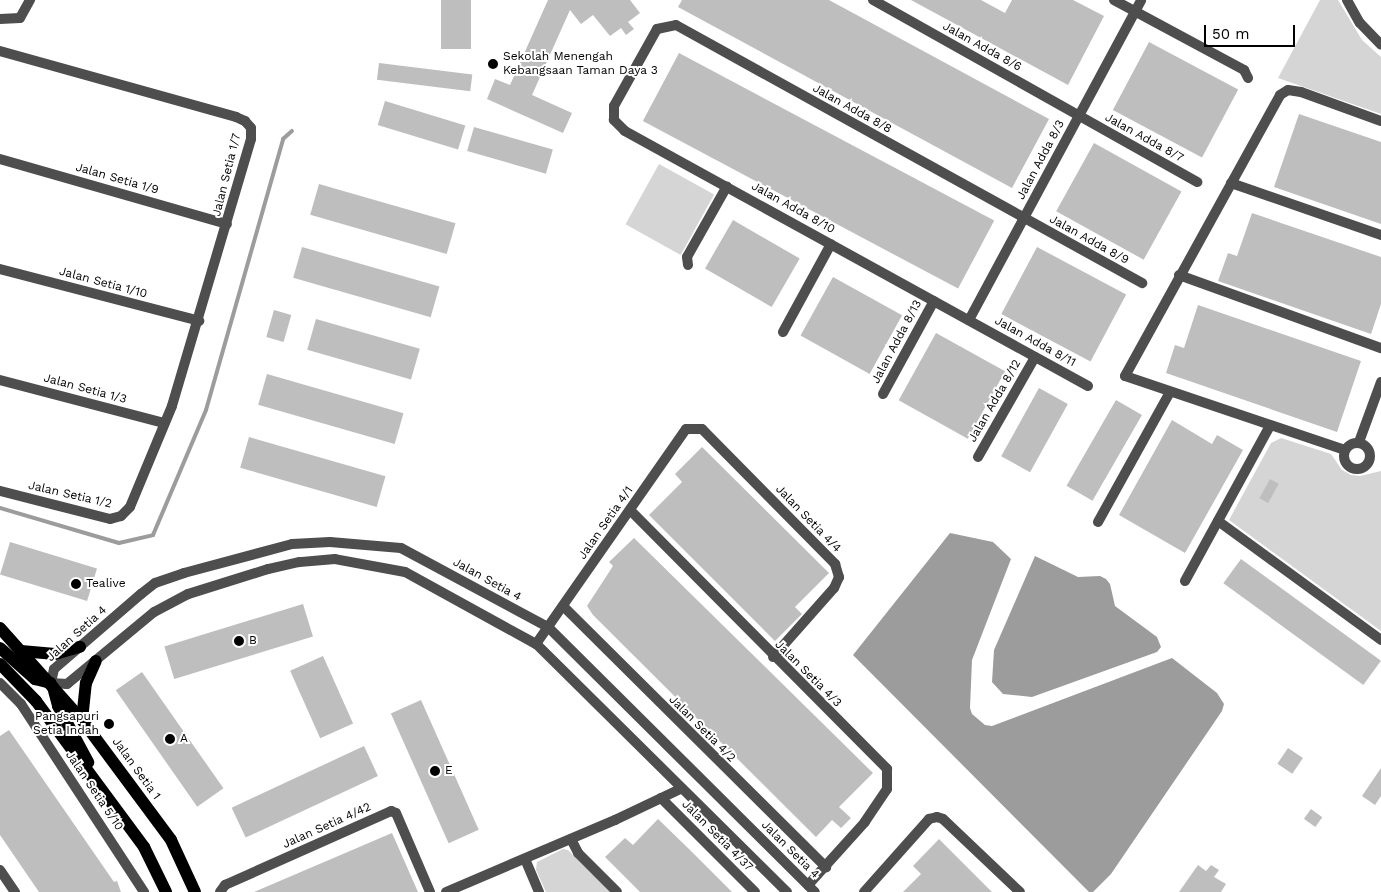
<!DOCTYPE html>
<style>
body{margin:0}
#map{position:relative;width:1381px;height:892px;overflow:hidden;background:#fff;font-family:"Work Sans",sans-serif}
div>[style]{position:absolute}
.green>*{inset:0;background:#d5d5d5;transform-origin:0 0}
.water>*{inset:0;background:#9c9c9c}
.stream>*{height:4px;margin:-2px;padding:0 2px;transform-origin:2px;border-radius:2px;background:#9c9c9c}
.building>*{inset:0;background:#bebebe;transform-origin:0 0}
.minor>*{height:10px;margin:-5px;padding:0 5px;transform-origin:5px;border-radius:5px;background:#4e4e4e}
.minor>.ring{margin:-5px;padding:0;box-sizing:content-box;background:none;border:10px solid #4e4e4e;border-radius:50%}
.tertiary>*{height:10px;margin:-5px;padding:0 5px;transform-origin:5px;border-radius:5px;background:#4e4e4e}
.primary>*{height:12px;margin:-6px;padding:0 6px;transform-origin:6px;border-radius:6px;background:#000}
.dots>*{width:14px;height:14px;translate:-50% -50%;box-sizing:border-box;border:2px solid #fff;border-radius:50%}
span{translate:-50% -50%;white-space:nowrap;text-align:center;line-height:1.15;-webkit-text-stroke:4px #fff;paint-order:stroke}
.street-label{font-size:12px;color:#000}
.poi-label{font-size:12px;color:#000}
.left{translate:0 -50%;text-align:left}
.right{translate:-100% -50%;text-align:right}
.scale{position:absolute;left:1204px;top:25px;width:91px;height:22px;box-sizing:border-box;border:2px solid #000;border-top:0;padding-left:6px;font-size:15px;line-height:18px;white-space:nowrap;color:#000;-webkit-text-stroke:4px #fff;paint-order:stroke}
</style>
<div id="map">
<div class="green">
<i style="clip-path:polygon(1320px 0,1338px 0,1362px 40px,1381px 57px,1381px 114px,1278px 78px)"></i>
<i style="left:659px;top:164px;width:63px;height:69px;rotate:29deg"></i>
<i style="clip-path:polygon(1281px 438px,1331px 454px,1342px 470px,1351px 475px,1360px 476px,1381px 471px,1381px 631px,1229px 520px,1271px 443px)"></i>
<i style="clip-path:polygon(563px 849px,568px 850px,610px 892px,546px 892px,536px 870px,537px 862px)"></i>
</div>
<div class="water">
<i style="clip-path:polygon(950px 533px,993px 542px,1011px 559px,972px 660px,970px 708px,972px 714px,985px 725px,992px 726px,1172px 658px,1217px 693px,1224px 704px,1222px 711px,1111px 874px,1093px 892px,1089px 892px,853px 655px)"></i>
<i style="clip-path:polygon(1035px 556px,1078px 577px,1100px 576px,1106px 579px,1110px 584px,1115px 606px,1157px 637px,1161px 647px,1157px 652px,1032px 697px,1003px 694px,992px 682px,994px 650px)"></i>
</div>
<div class="stream">
<i style="left:0;top:508px;width:124px;rotate:16.4deg"></i>
<i style="left:119px;top:543px;width:35px;rotate:-13deg"></i>
<i style="left:153px;top:535px;width:136px;rotate:-67deg"></i>
<i style="left:206px;top:410px;width:282px;rotate:-74.1deg"></i>
<i style="left:283px;top:139px;width:12px;rotate:-42deg"></i>
</div>
<div class="building">
<i style="left:441px;top:0;width:30px;height:49px"></i>
<i style="clip-path:polygon(548px 0,630px 0,640px 13px,628px 22px,634px 29px,626px 35px,621px 28px,610px 36px,593px 15px,581px 24px,570px 10px,532px 95px,572px 113px,563px 133px,487px 99px,495px 79px,510px 85px)"></i>
<i style="clip-path:polygon(682px 0,829px 0,1049px 119px,1012px 188px,678px 7px)"></i>
<i style="clip-path:polygon(911px 0,981px 0,1005px 13px,1012px 0,1073px 0,1104px 16px,1068px 85px)"></i>
<i style="left:1149px;top:42px;width:101px;height:77px;rotate:28deg"></i>
<i style="left:679px;top:53px;width:357px;height:77px;rotate:28deg"></i>
<i style="left:379px;top:63px;width:94px;height:17px;rotate:7deg"></i>
<i style="left:385px;top:101px;width:84px;height:25px;rotate:17deg"></i>
<i style="clip-path:polygon(1299px 114px,1381px 142px,1381px 224px,1274px 187px)"></i>
<i style="left:474px;top:127px;width:82px;height:25px;rotate:16deg"></i>
<i style="left:1094px;top:143px;width:100px;height:78px;rotate:29deg"></i>
<i style="left:319px;top:184px;width:142px;height:32px;rotate:16deg"></i>
<i style="clip-path:polygon(1252px 213px,1381px 257px,1381px 304px,1371px 334px,1218px 281px,1228px 253px,1237px 256px)"></i>
<i style="left:733px;top:220px;width:77px;height:56px;rotate:30deg"></i>
<i style="left:302px;top:247px;width:143px;height:32px;rotate:16deg"></i>
<i style="left:1037px;top:247px;width:101px;height:76px;rotate:28deg"></i>
<i style="left:833px;top:277px;width:79px;height:67px;rotate:29deg"></i>
<i style="clip-path:polygon(1198px 305px,1361px 361px,1337px 432px,1166px 373px,1175px 345px,1184px 348px)"></i>
<i style="left:274px;top:310px;width:18px;height:28px;rotate:16deg"></i>
<i style="left:316px;top:319px;width:108px;height:32px;rotate:16deg"></i>
<i style="left:936px;top:333px;width:79px;height:77px;rotate:29deg"></i>
<i style="left:267px;top:374px;width:142px;height:32px;rotate:16deg"></i>
<i style="left:1039px;top:388px;width:33px;height:78px;rotate:29deg"></i>
<i style="left:1116px;top:400px;width:30px;height:99px;rotate:30deg"></i>
<i style="clip-path:polygon(1172px 420px,1212px 444px,1217px 435px,1243px 450px,1185px 553px,1119px 515px)"></i>
<i style="left:249px;top:437px;width:142px;height:32px;rotate:16deg"></i>
<i style="clip-path:polygon(702px 447px,829px 573px,795px 607px,802px 614px,775px 641px,649px 515px,682px 482px,675px 474px)"></i>
<i style="left:1270px;top:479px;width:10px;height:22px;rotate:29deg"></i>
<i style="clip-path:polygon(634px 538px,873px 773px,839px 807px,851px 818px,841px 828px,832px 820px,816px 837px,593px 615px,587px 606px,613px 566px,609px 562px)"></i>
<i style="left:10px;top:542px;width:91px;height:34px;rotate:17deg"></i>
<i style="left:1241px;top:559px;width:173px;height:30px;rotate:36deg"></i>
<i style="left:303px;top:604px;width:34px;height:145px;rotate:73deg"></i>
<i style="left:323px;top:656px;width:74px;height:36px;rotate:66deg"></i>
<i style="left:142px;top:672px;width:142px;height:32px;rotate:55deg"></i>
<i style="left:421px;top:700px;width:142px;height:33px;rotate:66deg"></i>
<i style="clip-path:polygon(9px 730px,114px 882px,117px 881px,121px 892px,39px 892px,0 835px,0 736px)"></i>
<i style="left:364px;top:746px;width:33px;height:146px;rotate:65deg"></i>
<i style="left:1288px;top:748px;width:18px;height:19px;rotate:34deg"></i>
<i style="clip-path:polygon(1381px 768px,1381px 796px,1375px 805px,1362px 796px)"></i>
<i style="left:1311px;top:809px;width:14px;height:12px;rotate:36deg"></i>
<i style="clip-path:polygon(658px 819px,690px 850px,732px 892px,640px 892px,605px 857px,625px 838px,633px 845px)"></i>
<i style="clip-path:polygon(392px 833px,418px 892px,254px 892px)"></i>
<i style="clip-path:polygon(939px 839px,992px 892px,903px 892px,921px 874px,913px 866px)"></i>
<i style="clip-path:polygon(1198px 865px,1206px 871px,1211px 865px,1219px 870px,1214px 877px,1226px 884px,1221px 892px,1179px 892px)"></i>
</div>
<div class="minor">
<i style="left:873px;top:0;width:372px;rotate:29.3deg"></i>
<i style="left:1114px;top:0;width:148px;rotate:28.3deg"></i>
<i style="left:1244px;top:70px;width:9px;rotate:63deg"></i>
<i style="left:1347px;top:0;width:26px;rotate:61deg"></i>
<i style="left:1360px;top:23px;width:30px;rotate:46deg"></i>
<i style="left:0;top:19px;width:20px;rotate:-3deg"></i>
<i style="left:20px;top:18px;width:21px;rotate:-61deg"></i>
<i style="left:0;top:51px;width:245px;rotate:15.6deg"></i>
<i style="left:236px;top:117px;width:10px;rotate:24deg"></i>
<i style="left:245px;top:121px;width:9px;rotate:49deg"></i>
<i style="left:251px;top:128px;width:11px;rotate:90deg"></i>
<i style="left:251px;top:139px;width:278px;rotate:106.5deg"></i>
<i style="left:172px;top:406px;width:109px;rotate:112.6deg"></i>
<i style="left:130px;top:507px;width:13px;rotate:135deg"></i>
<i style="left:121px;top:516px;width:11px;rotate:165deg"></i>
<i style="left:110px;top:519px;width:114px;rotate:-165.7deg"></i>
<i style="left:0;top:159px;width:236px;rotate:16deg"></i>
<i style="left:1231px;top:183px;width:159px;rotate:19.1deg"></i>
<i style="left:688px;top:265px;width:8px;rotate:-97deg"></i>
<i style="left:687px;top:257px;width:81px;rotate:-60.6deg"></i>
<i style="left:0;top:269px;width:206px;rotate:14.6deg"></i>
<i style="left:1179px;top:275px;width:215px;rotate:19.9deg"></i>
<i style="left:969px;top:320px;width:363px;rotate:-61.7deg"></i>
<i style="left:783px;top:332px;width:100px;rotate:-61.4deg"></i>
<i style="left:0;top:380px;width:170px;rotate:14.7deg"></i>
<i style="left:1088px;top:386px;width:529px;rotate:-151.16deg"></i>
<i style="left:625px;top:131px;width:16px;rotate:-135deg"></i>
<i style="left:614px;top:120px;width:14px;rotate:-90deg"></i>
<i style="left:614px;top:106px;width:88px;rotate:-60.8deg"></i>
<i style="left:657px;top:29px;width:19px;rotate:-12deg"></i>
<i style="left:676px;top:25px;width:533px;rotate:28.97deg"></i>
<i style="left:883px;top:394px;width:106px;rotate:-61.3deg"></i>
<i style="left:1359px;top:442px;width:64px;rotate:-69.9deg"></i>
<i class="ring" style="left:1344px;top:443px;width:16px;height:16px"></i>
<i style="left:1345px;top:450px;width:232px;rotate:-161.4deg"></i>
<i style="left:1125px;top:376px;width:321px;rotate:-61.1deg"></i>
<i style="left:1280px;top:95px;width:9px;rotate:-32deg"></i>
<i style="left:1288px;top:90px;width:13px;rotate:9deg"></i>
<i style="left:1301px;top:92px;width:85px;rotate:19.9deg"></i>
<i style="left:978px;top:457px;width:115px;rotate:-60.3deg"></i>
<i style="left:630px;top:510px;width:365px;rotate:45.2deg"></i>
<i style="left:887px;top:769px;width:20px;rotate:90deg"></i>
<i style="left:887px;top:789px;width:40px;rotate:124deg"></i>
<i style="left:865px;top:822px;width:85px;rotate:132.1deg"></i>
<i style="left:1218px;top:521px;width:202px;rotate:36.1deg"></i>
<i style="left:1098px;top:522px;width:149px;rotate:-61deg"></i>
<i style="left:1185px;top:581px;width:177px;rotate:-61.3deg"></i>
<i style="left:563px;top:606px;width:371px;rotate:44.8deg"></i>
<i style="left:536px;top:644px;width:262px;rotate:-55.1deg"></i>
<i style="left:686px;top:429px;width:16px"></i>
<i style="left:702px;top:429px;width:190px;rotate:45.4deg"></i>
<i style="left:835px;top:564px;width:14px;rotate:73deg"></i>
<i style="left:839px;top:577px;width:12px;rotate:114deg"></i>
<i style="left:834px;top:588px;width:92px;rotate:131.5deg"></i>
<i style="left:0;top:683px;width:30px;rotate:45deg"></i>
<i style="left:21px;top:704px;width:225px;rotate:56.8deg"></i>
<i style="left:661px;top:798px;width:133px;rotate:45deg"></i>
<i style="left:571px;top:839px;width:16px;rotate:63deg"></i>
<i style="left:578px;top:853px;width:55px;rotate:45deg"></i>
<i style="left:525px;top:859px;width:36px;rotate:67deg"></i>
<i style="left:0;top:870px;width:27px;rotate:56deg"></i>
<i style="left:220px;top:892px;width:9px;rotate:-54deg"></i>
<i style="left:225px;top:885px;width:182px;rotate:-24deg"></i>
<i style="left:391px;top:811px;width:5px;rotate:22deg"></i>
<i style="left:396px;top:813px;width:86px;rotate:66.7deg"></i>
<i style="left:446px;top:892px;width:184px;rotate:-23.1deg"></i>
<i style="left:615px;top:820px;width:74px;rotate:-25.5deg"></i>
<i style="left:864px;top:892px;width:98px;rotate:-48.3deg"></i>
<i style="left:929px;top:819px;width:8px;rotate:-14deg"></i>
<i style="left:937px;top:817px;width:6px;rotate:18deg"></i>
<i style="left:943px;top:819px;width:106px;rotate:43.5deg"></i>
</div>
<div class="tertiary">
<i style="left:787px;top:892px;width:353px;rotate:-135.3deg"></i>
<i style="left:536px;top:644px;width:149px;rotate:-151.2deg"></i>
<i style="left:405px;top:572px;width:71px;rotate:-169.5deg"></i>
<i style="left:335px;top:559px;width:36px;rotate:175deg"></i>
<i style="left:299px;top:562px;width:32px;rotate:167deg"></i>
<i style="left:268px;top:569px;width:84px;rotate:162.6deg"></i>
<i style="left:188px;top:594px;width:38px;rotate:152deg"></i>
<i style="left:154px;top:612px;width:113px;rotate:140.4deg"></i>
<i style="left:67px;top:684px;width:16px;rotate:-176deg"></i>
<i style="left:51px;top:683px;width:14px;rotate:-78deg"></i>
<i style="left:54px;top:669px;width:115px;rotate:-40.8deg"></i>
<i style="left:141px;top:594px;width:18px;rotate:-38deg"></i>
<i style="left:155px;top:583px;width:31px;rotate:-19deg"></i>
<i style="left:184px;top:573px;width:112px;rotate:-15deg"></i>
<i style="left:292px;top:544px;width:38px;rotate:-3deg"></i>
<i style="left:330px;top:542px;width:71px;rotate:4.8deg"></i>
<i style="left:401px;top:548px;width:167px;rotate:28.3deg"></i>
<i style="left:548px;top:627px;width:376px;rotate:44.8deg"></i>
</div>
<div class="primary">
<i style="left:0;top:628px;width:123px;rotate:48.3deg"></i>
<i style="left:82px;top:720px;width:149px;rotate:53.4deg"></i>
<i style="left:171px;top:840px;width:57px;rotate:65.2deg"></i>
<i style="left:0;top:648px;width:47px;rotate:41.5deg"></i>
<i style="left:35px;top:679px;width:16px;rotate:14deg"></i>
<i style="left:21px;top:651px;width:34px;rotate:5deg"></i>
<i style="left:55px;top:654px;width:26px;rotate:-16deg"></i>
<i style="left:0;top:664px;width:52px;rotate:45.8deg"></i>
<i style="left:36px;top:701px;width:182px;rotate:53.5deg"></i>
<i style="left:144px;top:847px;width:50px;rotate:63.9deg"></i>
<i style="left:53px;top:687px;width:20px;rotate:75deg"></i>
<i style="left:58px;top:706px;width:64px;rotate:61.8deg"></i>
<i style="left:82px;top:720px;width:37px;rotate:-84deg"></i>
<i style="left:86px;top:683px;width:24px;rotate:-66deg"></i>
</div>
<div class="dots">
<i style="left:493px;top:64px;background:#000"></i>
<i style="left:76px;top:584px;background:#000"></i>
<i style="left:239px;top:641px;background:#000"></i>
<i style="left:109px;top:724px;background:#000"></i>
<i style="left:170px;top:739px;background:#000"></i>
<i style="left:435px;top:771px;background:#000"></i>
</div>
<div class="street-label">
<span style="left:982px;top:47px;rotate:29deg">Jalan Adda 8/6</span>
<span style="left:852px;top:109px;rotate:29deg">Jalan Adda 8/8</span>
<span style="left:1144px;top:138px;rotate:29deg">Jalan Adda 8/7</span>
<span style="left:1041px;top:160px;rotate:-62deg">Jalan Adda 8/3</span>
<span style="left:227px;top:175px;rotate:-76deg">Jalan Setia 1/7</span>
<span style="left:117px;top:179px;rotate:16deg">Jalan Setia 1/9</span>
<span style="left:793px;top:208px;rotate:29deg">Jalan Adda 8/10</span>
<span style="left:1089px;top:240px;rotate:29deg">Jalan Adda 8/9</span>
<span style="left:103px;top:283px;rotate:15deg">Jalan Setia 1/10</span>
<span style="left:897px;top:342px;rotate:-62deg">Jalan Adda 8/13</span>
<span style="left:1035px;top:342px;rotate:29deg">Jalan Adda 8/11</span>
<span style="left:85px;top:389px;rotate:15deg">Jalan Setia 1/3</span>
<span style="left:995px;top:401px;rotate:-60deg">Jalan Adda 8/12</span>
<span style="left:70px;top:495px;rotate:13deg">Jalan Setia 1/2</span>
<span style="left:808px;top:519px;rotate:46deg">Jalan Setia 4/4</span>
<span style="left:606px;top:523px;rotate:-55deg">Jalan Setia 4/1</span>
<span style="left:487px;top:580px;rotate:29deg">Jalan Setia 4</span>
<span style="left:77px;top:634px;rotate:-42deg">Jalan Setia 4</span>
<span style="left:808px;top:674px;rotate:45deg">Jalan Setia 4/3</span>
<span style="left:702px;top:729px;rotate:45deg">Jalan Setia 4/2</span>
<span style="left:136px;top:769px;rotate:54deg">Jalan Setia 1</span>
<span style="left:94px;top:791px;rotate:56deg">Jalan Setia 5/10</span>
<span style="left:327px;top:826px;rotate:-24deg">Jalan Setia 4/42</span>
<span style="left:717px;top:836px;rotate:45deg">Jalan Setia 4/37</span>
<span style="left:790px;top:850px;rotate:45deg">Jalan Setia 4</span>
</div>
<div class="poi-label">
<span class="left" style="left:503px;top:64px">Sekolah Menengah<br>Kebangsaan Taman Daya 3</span>
<span class="left" style="left:86px;top:584px">Tealive</span>
<span class="left" style="left:249px;top:641px">B</span>
<span class="right" style="left:99px;top:724px">Pangsapuri<br>Setia Indah</span>
<span class="left" style="left:180px;top:739px">A</span>
<span class="left" style="left:445px;top:771px">E</span>
</div>
<div class="scale">50 m</div>
</div>
